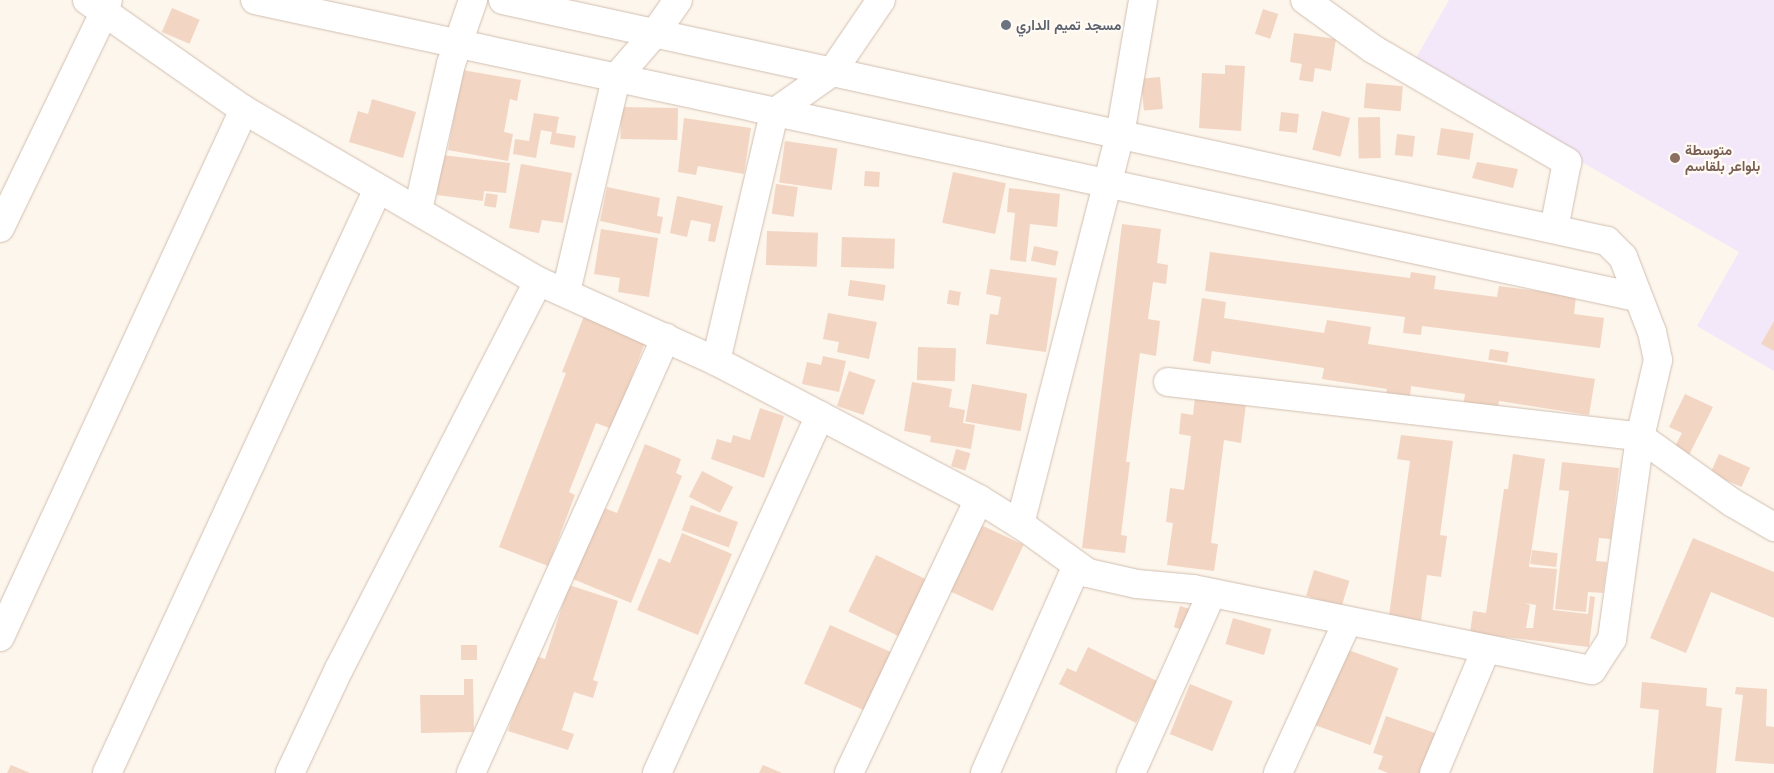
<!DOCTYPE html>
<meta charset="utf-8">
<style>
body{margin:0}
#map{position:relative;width:1774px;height:773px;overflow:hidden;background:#fdf6ec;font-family:Montserrat,Vazirmatn,sans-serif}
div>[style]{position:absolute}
.education>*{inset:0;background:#f3e8fa}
.building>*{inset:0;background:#f3d5c3;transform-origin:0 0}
.roads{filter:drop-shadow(0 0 1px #d1beb0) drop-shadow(0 0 1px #d1beb0)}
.minor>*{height:28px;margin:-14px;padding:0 14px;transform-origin:14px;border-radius:14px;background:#fff}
.dots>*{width:14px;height:14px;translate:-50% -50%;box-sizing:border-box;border:2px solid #fffaf3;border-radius:50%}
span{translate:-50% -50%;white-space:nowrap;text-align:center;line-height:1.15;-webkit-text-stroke:4.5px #fffaf3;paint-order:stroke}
.worship-label{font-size:14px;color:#5b616d;font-weight:700}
.left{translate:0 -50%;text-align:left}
.education-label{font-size:14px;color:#785e54;font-weight:700}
</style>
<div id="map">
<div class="education">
<i style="clip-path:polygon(1449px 0,1774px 0,1774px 371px,1697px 326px,1739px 252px,1412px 65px)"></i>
</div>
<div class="building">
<i style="left:172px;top:8px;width:30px;height:26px;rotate:23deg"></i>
<i style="left:1263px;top:9px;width:16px;height:26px;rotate:18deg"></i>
<i style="clip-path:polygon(1294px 33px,1336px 39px,1331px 71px,1315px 68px,1313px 82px,1299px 80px,1302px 64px,1290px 62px)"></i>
<i style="clip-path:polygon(1225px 65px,1245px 66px,1241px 131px,1199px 128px,1202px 73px,1225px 74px)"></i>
<i style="clip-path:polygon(462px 70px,521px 80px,517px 101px,510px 99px,504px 132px,513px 134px,508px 161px,448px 150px)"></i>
<i style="left:1160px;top:77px;width:32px;height:19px;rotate:85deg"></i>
<i style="left:1366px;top:83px;width:37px;height:25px;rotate:5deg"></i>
<i style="clip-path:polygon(372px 99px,416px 112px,403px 158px,349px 142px,358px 111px,368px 114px)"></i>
<i style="left:621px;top:107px;width:57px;height:32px;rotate:1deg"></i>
<i style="left:1322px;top:111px;width:29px;height:40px;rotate:14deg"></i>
<i style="left:1281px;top:112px;width:18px;height:19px;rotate:6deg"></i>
<i style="clip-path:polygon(534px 113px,559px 117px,556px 133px,576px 136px,574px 148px,550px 144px,552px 132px,541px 130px,536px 158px,513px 154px,515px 139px,529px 141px)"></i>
<i style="left:1380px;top:117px;width:41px;height:22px;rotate:89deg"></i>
<i style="clip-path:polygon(684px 118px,751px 128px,744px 174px,698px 166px,696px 175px,678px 172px)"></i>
<i style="left:1441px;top:128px;width:33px;height:27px;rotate:9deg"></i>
<i style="left:1397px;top:134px;width:18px;height:21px;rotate:6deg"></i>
<i style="left:785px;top:141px;width:53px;height:42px;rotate:8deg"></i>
<i style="clip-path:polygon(442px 155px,510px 163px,506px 193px,484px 191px,483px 201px,437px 195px)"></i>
<i style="clip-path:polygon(1477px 162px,1518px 169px,1513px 188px,1472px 178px)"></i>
<i style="clip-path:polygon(521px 164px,572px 173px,563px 223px,542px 220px,539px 233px,509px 228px)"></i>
<i style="left:865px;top:171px;width:15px;height:15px;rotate:4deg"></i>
<i style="left:953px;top:172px;width:54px;height:52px;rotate:12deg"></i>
<i style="left:776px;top:184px;width:22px;height:30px;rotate:8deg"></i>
<i style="clip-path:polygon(607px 187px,660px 198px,657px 216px,663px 217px,660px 234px,600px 221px)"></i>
<i style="clip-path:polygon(1009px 188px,1060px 194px,1057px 227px,1030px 224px,1026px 262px,1010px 260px,1015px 213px,1007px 212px)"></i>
<i style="left:486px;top:193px;width:12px;height:13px;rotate:9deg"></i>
<i style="clip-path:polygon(677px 196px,723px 206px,715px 242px,708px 241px,711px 224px,691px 220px,687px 237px,670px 233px)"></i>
<i style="clip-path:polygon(1122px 224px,1161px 229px,1157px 263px,1168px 265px,1166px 284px,1153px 282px,1148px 319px,1160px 321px,1156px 356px,1140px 353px,1126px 462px,1130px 462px,1121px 535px,1127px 536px,1125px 553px,1082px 548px)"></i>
<i style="clip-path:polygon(601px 229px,658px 238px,649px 297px,618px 292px,620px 278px,594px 274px)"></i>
<i style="left:767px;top:231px;width:51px;height:34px;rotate:2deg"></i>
<i style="left:842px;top:237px;width:53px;height:30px;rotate:2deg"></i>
<i style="left:1034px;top:246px;width:25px;height:15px;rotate:12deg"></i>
<i style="clip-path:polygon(1210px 252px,1410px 278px,1411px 272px,1436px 276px,1434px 289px,1497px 297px,1499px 286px,1576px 296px,1574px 314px,1604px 318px,1600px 348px,1422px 326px,1421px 335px,1403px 333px,1405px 317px,1205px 291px)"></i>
<i style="clip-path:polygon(990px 269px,1057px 278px,1046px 352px,986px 344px,990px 314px,998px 315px,1001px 297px,986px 294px)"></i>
<i style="left:850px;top:280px;width:36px;height:16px;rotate:8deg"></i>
<i style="left:949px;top:290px;width:12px;height:14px;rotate:9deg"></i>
<i style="clip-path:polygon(1202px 298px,1226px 302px,1224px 318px,1324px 333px,1327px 320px,1371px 327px,1368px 344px,1595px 379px,1589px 415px,1499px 401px,1497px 412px,1463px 407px,1465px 394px,1411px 386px,1410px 397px,1386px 393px,1387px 389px,1322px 379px,1324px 368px,1212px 351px,1210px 364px,1193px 361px)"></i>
<i style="clip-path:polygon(828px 313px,877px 322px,869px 359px,837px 352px,839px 342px,823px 339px)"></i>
<i style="clip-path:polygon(584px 316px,646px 340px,612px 429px,596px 423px,569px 492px,575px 495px,548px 566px,499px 547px,566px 373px,562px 372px)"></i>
<i style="clip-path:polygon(1774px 321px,1774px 351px,1761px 344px)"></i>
<i style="left:918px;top:347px;width:38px;height:33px;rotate:2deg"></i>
<i style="left:1490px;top:349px;width:19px;height:11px;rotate:9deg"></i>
<i style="clip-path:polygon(823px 356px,846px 361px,839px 392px,802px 384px,807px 362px,821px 365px)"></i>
<i style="left:849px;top:371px;width:28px;height:37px;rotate:19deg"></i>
<i style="clip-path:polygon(912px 382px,952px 389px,949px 407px,965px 410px,963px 423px,975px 425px,971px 449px,930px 442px,931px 436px,904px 431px)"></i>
<i style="left:972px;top:384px;width:56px;height:38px;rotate:10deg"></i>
<i style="clip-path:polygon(1685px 394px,1713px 407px,1689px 455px,1674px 448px,1682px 433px,1669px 427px)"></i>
<i style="clip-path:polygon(1195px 398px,1246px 404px,1241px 443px,1224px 440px,1211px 543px,1218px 544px,1214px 571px,1167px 565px,1173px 523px,1166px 522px,1170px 488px,1184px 490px,1191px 436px,1179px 434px,1181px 413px,1193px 415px)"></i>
<i style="clip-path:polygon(760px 408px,784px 416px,764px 478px,711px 459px,717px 439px,731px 443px,733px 435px,750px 440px)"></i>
<i style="clip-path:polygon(1401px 435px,1453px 441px,1440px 535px,1447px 536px,1441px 577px,1427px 575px,1421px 621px,1389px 616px,1410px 461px,1397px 459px)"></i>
<i style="clip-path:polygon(645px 444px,681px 459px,676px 473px,682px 476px,631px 603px,573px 579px,602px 507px,617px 513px)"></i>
<i style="left:956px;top:449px;width:15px;height:18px;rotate:16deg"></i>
<i style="clip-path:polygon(evenodd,1513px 454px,1545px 459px,1529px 567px,1557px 569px,1553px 610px,1588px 614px,1590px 596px,1595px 597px,1589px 647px,1470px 633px,1473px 611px,1486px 613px,1504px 489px,1508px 489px,1513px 454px,1524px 603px,1536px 605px,1533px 628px,1526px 628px,1530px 605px,1524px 603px)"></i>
<i style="left:1719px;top:454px;width:34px;height:21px;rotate:24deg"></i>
<i style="clip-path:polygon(1562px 462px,1619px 468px,1611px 539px,1599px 538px,1596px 561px,1607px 562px,1603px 593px,1588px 592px,1586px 612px,1555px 609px,1569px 491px,1559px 490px)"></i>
<i style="left:702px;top:471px;width:35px;height:29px;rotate:27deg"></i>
<i style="left:691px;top:505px;width:50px;height:27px;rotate:20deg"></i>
<i style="left:981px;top:525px;width:47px;height:73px;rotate:25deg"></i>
<i style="clip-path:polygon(682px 533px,732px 554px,698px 635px,637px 610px,659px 558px,670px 563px)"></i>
<i style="clip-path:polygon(1693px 538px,1774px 572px,1774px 618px,1711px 592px,1686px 653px,1650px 638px)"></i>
<i style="left:1532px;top:550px;width:26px;height:14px;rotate:7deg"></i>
<i style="left:876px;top:555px;width:60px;height:63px;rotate:26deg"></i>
<i style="left:1314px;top:570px;width:37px;height:27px;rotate:17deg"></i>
<i style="clip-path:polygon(569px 585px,618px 601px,593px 680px,598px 682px,593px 698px,574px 692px,562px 730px,574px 734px,568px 750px,508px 731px,532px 655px,545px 659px)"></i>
<i style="left:1180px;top:606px;width:18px;height:22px;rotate:16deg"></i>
<i style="left:1233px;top:618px;width:40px;height:27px;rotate:16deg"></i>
<i style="left:830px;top:625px;width:67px;height:64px;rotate:24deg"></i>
<i style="left:461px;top:645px;width:16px;height:15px"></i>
<i style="clip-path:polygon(1088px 647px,1157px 681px,1136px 723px,1059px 684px,1067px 668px,1076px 672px)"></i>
<i style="left:1343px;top:648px;width:59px;height:82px;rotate:20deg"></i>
<i style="clip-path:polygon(464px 679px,473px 679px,474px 732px,421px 733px,420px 695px,464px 695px)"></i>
<i style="clip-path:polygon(1642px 682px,1707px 688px,1706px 706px,1722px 708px,1716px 773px,1653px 773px,1659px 710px,1640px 708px)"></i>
<i style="left:1190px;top:684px;width:46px;height:54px;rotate:22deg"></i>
<i style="clip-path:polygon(1736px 687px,1767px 689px,1766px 726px,1774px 727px,1774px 764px,1735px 761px,1743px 695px,1735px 694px)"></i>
<i style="clip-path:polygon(1386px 716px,1438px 734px,1424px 773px,1388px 773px,1378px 769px,1383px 756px,1373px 753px)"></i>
<i style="clip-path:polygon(11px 765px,30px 773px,7px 773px)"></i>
<i style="clip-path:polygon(763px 765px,782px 773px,759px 773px)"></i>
</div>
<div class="roads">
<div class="minor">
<i style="left:87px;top:0;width:192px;rotate:35deg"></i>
<i style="left:244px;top:110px;width:340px;rotate:30.2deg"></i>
<i style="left:538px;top:281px;width:195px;rotate:24.2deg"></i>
<i style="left:716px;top:361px;width:297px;rotate:27.7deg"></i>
<i style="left:979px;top:499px;width:57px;rotate:32deg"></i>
<i style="left:1027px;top:529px;width:75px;rotate:35.8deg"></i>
<i style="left:1088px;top:573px;width:50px;rotate:12.7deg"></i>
<i style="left:1137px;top:584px;width:56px;rotate:5.1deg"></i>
<i style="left:1193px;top:589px;width:407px;rotate:11.5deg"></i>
<i style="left:1592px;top:670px;width:37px;rotate:-57deg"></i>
<i style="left:1612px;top:639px;width:204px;rotate:-82.1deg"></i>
<i style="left:1640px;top:437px;width:79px;rotate:-76.8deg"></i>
<i style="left:1658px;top:360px;width:29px;rotate:-102deg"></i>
<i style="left:1652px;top:332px;width:80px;rotate:-111.1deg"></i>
<i style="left:1623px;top:257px;width:23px;rotate:-135deg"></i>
<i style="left:1607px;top:241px;width:1130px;rotate:-167.69deg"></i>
<i style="left:255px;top:0;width:1413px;rotate:12.14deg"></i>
<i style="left:1305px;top:0;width:84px;rotate:35.8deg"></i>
<i style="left:1373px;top:49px;width:225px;rotate:30.2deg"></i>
<i style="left:1567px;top:162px;width:68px;rotate:101deg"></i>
<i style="left:418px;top:210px;width:150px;rotate:-77.3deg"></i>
<i style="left:451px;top:64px;width:68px;rotate:-71deg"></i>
<i style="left:0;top:228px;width:241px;rotate:-64.2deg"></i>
<i style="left:105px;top:11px;width:11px;rotate:-75deg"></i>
<i style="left:566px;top:292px;width:220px;rotate:-76.8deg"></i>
<i style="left:616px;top:78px;width:60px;rotate:-49.1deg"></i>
<i style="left:655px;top:33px;width:40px;rotate:-55.1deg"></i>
<i style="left:716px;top:361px;width:255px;rotate:-76.8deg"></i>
<i style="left:774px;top:113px;width:71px;rotate:-35.3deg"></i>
<i style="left:832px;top:72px;width:87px;rotate:-55.8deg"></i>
<i style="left:1168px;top:382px;width:475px;rotate:6.6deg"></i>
<i style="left:1640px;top:437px;width:114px;rotate:35.4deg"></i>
<i style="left:1733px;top:503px;width:48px;rotate:30.3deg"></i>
<i style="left:1020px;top:524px;width:402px;rotate:-75.6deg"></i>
<i style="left:1120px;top:135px;width:137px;rotate:-80.3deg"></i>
<i style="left:0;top:637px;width:581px;rotate:-65.16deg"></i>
<i style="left:107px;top:773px;width:644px;rotate:-65.11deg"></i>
<i style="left:290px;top:773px;width:115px;rotate:-64.8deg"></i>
<i style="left:339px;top:669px;width:436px;rotate:-62.8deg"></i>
<i style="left:471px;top:773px;width:477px;rotate:-65.9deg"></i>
<i style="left:657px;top:773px;width:393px;rotate:-65.5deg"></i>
<i style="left:849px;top:773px;width:303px;rotate:-64.6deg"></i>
<i style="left:985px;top:773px;width:227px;rotate:-66.1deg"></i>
<i style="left:1131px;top:773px;width:197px;rotate:-65.8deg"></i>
<i style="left:1278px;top:773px;width:166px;rotate:-65.4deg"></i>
<i style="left:1434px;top:773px;width:134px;rotate:-67.2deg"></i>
</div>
</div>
<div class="dots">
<i style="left:1006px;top:25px;background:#6b7280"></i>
<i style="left:1675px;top:158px;background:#8d6e63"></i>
</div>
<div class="worship-label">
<span class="left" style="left:1016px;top:25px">مسجد تميم الداري</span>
</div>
<div class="education-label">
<span class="left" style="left:1685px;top:158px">متوسطة<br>بلواعر بلقاسم</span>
</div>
</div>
